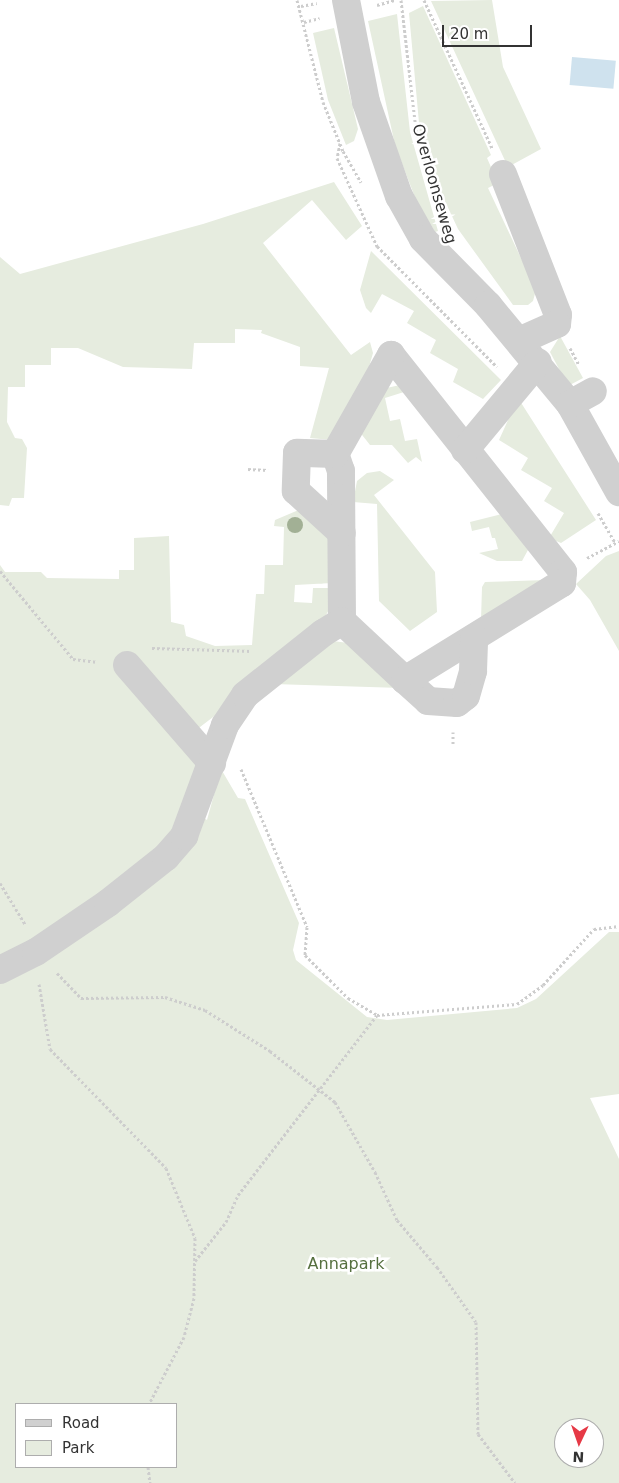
<!DOCTYPE html>
<style>
body{margin:0}
#map{position:relative;width:619px;height:1483px;overflow:hidden;background:#fff;font-family:"DejaVu Sans",sans-serif}
div>[style]{position:absolute}
.green>*{inset:0;background:#e6ecdf}
.water>*{inset:0;background:#cfe2ee;transform-origin:0 0}
.path>*{height:3px;margin-top:-1.5px;transform-origin:0;background:repeating-linear-gradient(90deg,#cdcdcd 0 2.5px,transparent 0 5px)}
.minor>*{height:28px;margin:-14px;padding:0 14px;transform-origin:14px;border-radius:14px;background:#d0d0d0}
.trees>*{width:16px;height:16px;margin:-8px;border-radius:50%;background:#a2b095}
span{translate:-50% -50%;white-space:nowrap;text-align:center;line-height:1.15;-webkit-text-stroke:5px #fff;paint-order:stroke}
.street-label{font-size:16px;color:#333}
.park-label{font-size:16px;color:#56703f}
.legend{position:absolute;left:15px;top:1403px;width:162px;height:65px;box-sizing:border-box;background:#fff;border:1px solid #adadad;margin:0;padding:6px 9px;list-style:none;font-size:15px;color:#333}
.legend li{display:flex;align-items:center;gap:10px;height:25px}
.legend b{width:25px;border:1px solid #adadad}
.north{position:absolute;left:554px;top:1418px;width:50px;height:50px;box-sizing:border-box;background:#fff;border:1px solid #adadad;border-radius:50%;rotate:183deg;font-size:14px;font-weight:700;line-height:20px;text-align:center;color:#333}
.north::after{content:'';display:block;margin:auto;width:18px;height:22px;background:#e63946;clip-path:polygon(50% 0,100% 100%,50% 72%,0 100%)}
.scale{position:absolute;left:442px;top:25px;width:90px;height:22px;box-sizing:border-box;border:2px solid #333;border-top:0;padding-left:6px;font-size:15px;line-height:18px;white-space:nowrap;color:#333;-webkit-text-stroke:4px #fff;paint-order:stroke}
</style>
<div id="map">
<div class="green">
<i style="clip-path:polygon(492px 0,503px 67px,541px 149px,508px 167px,431px 1px)"></i>
<i style="clip-path:polygon(423px 6px,491px 155px,487px 158px,498px 183px,488px 188px,536px 290px,533px 301px,528px 305px,513px 305px,458px 229px,436px 182px,420px 134px,409px 13px)"></i>
<i style="clip-path:polygon(397px 14px,410px 132px,438px 231px,435px 232px,416px 200px,395px 145px,368px 21px)"></i>
<i style="clip-path:polygon(334px 28px,358px 129px,354px 141px,346px 145px,328px 100px,313px 33px)"></i>
<i style="clip-path:polygon(334px 182px,362px 226px,346px 240px,312px 200px,263px 243px,351px 355px,370px 342px,373px 353px,369px 367px,332px 440px,310px 438px,329px 368px,300px 366px,300px 347px,261px 333px,262px 330px,235px 329px,235px 343px,194px 343px,192px 369px,123px 367px,78px 348px,51px 348px,51px 365px,25px 365px,25px 387px,8px 387px,7px 422px,15px 438px,22px 439px,27px 448px,24px 498px,12px 498px,9px 506px,0 505px,0 257px,20px 274px,203px 224px)"></i>
<i style="clip-path:polygon(371px 251px,501px 380px,483px 399px,453px 382px,458px 369px,430px 353px,436px 340px,407px 323px,414px 311px,382px 294px,371px 313px,366px 308px,360px 290px)"></i>
<i style="clip-path:polygon(560px 336px,583px 378px,568px 386px,550px 352px)"></i>
<i style="clip-path:polygon(400px 385px,404px 392px,385px 398px,390px 421px,400px 419px,405px 441px,417px 439px,422px 462px,416px 457px,408px 463px,392px 445px,370px 445px,359px 431px,382px 389px)"></i>
<i style="clip-path:polygon(518px 398px,596px 520px,561px 543px,549px 538px,564px 513px,544px 501px,552px 488px,521px 470px,528px 458px,499px 440px)"></i>
<i style="clip-path:polygon(380px 471px,394px 480px,374px 495px,435px 572px,437px 612px,410px 631px,379px 601px,377px 504px,353px 502px,357px 481px,367px 473px)"></i>
<i style="clip-path:polygon(evenodd,301px 509px,333px 541px,332px 583px,295px 585px,294px 602px,312px 603px,313px 588px,331px 588px,331px 606px,326px 615px,221px 711px,183px 740px,199px 771px,204px 818px,207px 820px,221px 769px,238px 798px,245px 799px,299px 923px,293px 950px,296px 960px,367px 1017px,387px 1020px,517px 1008px,536px 999px,609px 932px,619px 932px,619px 1094px,590px 1098px,619px 1159px,619px 1483px,0 1483px,0 565px,5px 572px,41px 572px,47px 578px,119px 579px,119px 570px,134px 570px,134px 538px,169px 536px,171px 622px,184px 625px,186px 636px,215px 646px,252px 645px,256px 594px,264px 594px,265px 565px,283px 565px,284px 527px,274px 526px,275px 520px,301px 509px,16px 1404px,176px 1404px,176px 1467px,16px 1467px,16px 1404px,301px 509px,564px 1428px,594px 1428px,594px 1458px,564px 1458px,564px 1428px)"></i>
<i style="clip-path:polygon(502px 514px,528px 550px,522px 561px,497px 561px,479px 553px,498px 549px,495px 538px,492px 538px,489px 527px,472px 531px,470px 522px)"></i>
<i style="clip-path:polygon(619px 551px,619px 651px,590px 600px,576px 584px,606px 556px)"></i>
<i style="clip-path:polygon(546px 580px,481px 619px,482px 587px,485px 582px)"></i>
<i style="clip-path:polygon(333px 641px,348px 643px,401px 688px,273px 684px)"></i>
</div>
<div class="water">
<i style="left:572px;top:57px;width:44px;height:28px;rotate:5deg"></i>
</div>
<div class="path">
<i style="left:297px;top:0;width:105px;rotate:75.7deg"></i>
<i style="left:323px;top:102px;width:53px;rotate:67.8deg"></i>
<i style="left:343px;top:151px;width:36px;rotate:60deg"></i>
<i style="left:401px;top:0;width:131px;rotate:83.4deg"></i>
<i style="left:416px;top:130px;width:68px;rotate:73.7deg"></i>
<i style="left:424px;top:0;width:163px;rotate:65.3deg"></i>
<i style="left:377px;top:5px;width:19px;rotate:-16deg"></i>
<i style="left:301px;top:6px;width:16px;rotate:-11deg"></i>
<i style="left:304px;top:22px;width:16px;rotate:-14deg"></i>
<i style="left:340px;top:143px;width:15px;rotate:101deg"></i>
<i style="left:337px;top:158px;width:97px;rotate:65.6deg"></i>
<i style="left:377px;top:246px;width:170px;rotate:45.2deg"></i>
<i style="left:570px;top:348px;width:19px;rotate:62deg"></i>
<i style="left:248px;top:469px;width:20px;rotate:3deg"></i>
<i style="left:598px;top:513px;width:34px;rotate:60deg"></i>
<i style="left:587px;top:558px;width:36px;rotate:-28deg"></i>
<i style="left:0;top:571px;width:114px;rotate:50.3deg"></i>
<i style="left:73px;top:659px;width:25px;rotate:7deg"></i>
<i style="left:152px;top:648px;width:100px;rotate:1.7deg"></i>
<i style="left:453px;top:744px;width:12px;rotate:-90deg"></i>
<i style="left:241px;top:769px;width:171px;rotate:67.3deg"></i>
<i style="left:307px;top:927px;width:28px;rotate:94deg"></i>
<i style="left:305px;top:955px;width:61px;rotate:45deg"></i>
<i style="left:348px;top:998px;width:34px;rotate:30deg"></i>
<i style="left:377px;top:1015px;width:140px;rotate:-4.5deg"></i>
<i style="left:517px;top:1004px;width:32px;rotate:-36deg"></i>
<i style="left:543px;top:985px;width:76px;rotate:-47.7deg"></i>
<i style="left:594px;top:929px;width:25px;rotate:-7deg"></i>
<i style="left:0;top:883px;width:48px;rotate:58.6deg"></i>
<i style="left:57px;top:973px;width:35px;rotate:46deg"></i>
<i style="left:81px;top:998px;width:84px;rotate:-0.7deg"></i>
<i style="left:165px;top:997px;width:42px;rotate:18deg"></i>
<i style="left:205px;top:1010px;width:77px;rotate:32.2deg"></i>
<i style="left:270px;top:1051px;width:83px;rotate:38.1deg"></i>
<i style="left:335px;top:1102px;width:81px;rotate:60.3deg"></i>
<i style="left:375px;top:1172px;width:53px;rotate:65.4deg"></i>
<i style="left:397px;top:1220px;width:62px;rotate:49.6deg"></i>
<i style="left:437px;top:1267px;width:67px;rotate:54.7deg"></i>
<i style="left:476px;top:1322px;width:112px;rotate:89deg"></i>
<i style="left:478px;top:1434px;width:61px;rotate:52.9deg"></i>
<i style="left:39px;top:984px;width:66px;rotate:80.4deg"></i>
<i style="left:50px;top:1049px;width:166px;rotate:45.7deg"></i>
<i style="left:166px;top:1168px;width:76px;rotate:67.5deg"></i>
<i style="left:195px;top:1238px;width:60px;rotate:91deg"></i>
<i style="left:194px;top:1298px;width:40px;rotate:104.4deg"></i>
<i style="left:184px;top:1337px;width:76px;rotate:117.6deg"></i>
<i style="left:195px;top:1261px;width:50px;rotate:-51.5deg"></i>
<i style="left:226px;top:1222px;width:30px;rotate:-66deg"></i>
<i style="left:238px;top:1195px;width:227px;rotate:-52.3deg"></i>
<i style="left:148px;top:1467px;width:16px;rotate:83deg"></i>
</div>
<div class="minor">
<i style="left:346px;top:0;width:104px;rotate:78.9deg"></i>
<i style="left:366px;top:102px;width:100px;rotate:70.7deg"></i>
<i style="left:399px;top:196px;width:49px;rotate:60.8deg"></i>
<i style="left:423px;top:239px;width:93px;rotate:45.4deg"></i>
<i style="left:488px;top:305px;width:129px;rotate:50.4deg"></i>
<i style="left:570px;top:404px;width:101px;rotate:60.9deg"></i>
<i style="left:503px;top:174px;width:151px;rotate:68.7deg"></i>
<i style="left:558px;top:315px;width:9px;rotate:96deg"></i>
<i style="left:557px;top:324px;width:42px;rotate:155.9deg"></i>
<i style="left:391px;top:355px;width:277px;rotate:51.6deg"></i>
<i style="left:563px;top:572px;width:11px;rotate:95deg"></i>
<i style="left:562px;top:583px;width:185px;rotate:148.3deg"></i>
<i style="left:405px;top:680px;width:86px;rotate:-136.9deg"></i>
<i style="left:342px;top:621px;width:150px;rotate:-90.4deg"></i>
<i style="left:341px;top:471px;width:18px;rotate:-109deg"></i>
<i style="left:335px;top:454px;width:114px;rotate:-60.5deg"></i>
<i style="left:570px;top:404px;width:26px;rotate:-29deg"></i>
<i style="left:465px;top:450px;width:114px;rotate:-50.3deg"></i>
<i style="left:335px;top:454px;width:38px;rotate:-178deg"></i>
<i style="left:297px;top:453px;width:38px;rotate:92deg"></i>
<i style="left:296px;top:491px;width:62px;rotate:42.4deg"></i>
<i style="left:127px;top:665px;width:130px;rotate:49.1deg"></i>
<i style="left:405px;top:680px;width:31px;rotate:42deg"></i>
<i style="left:428px;top:701px;width:29px;rotate:4deg"></i>
<i style="left:457px;top:703px;width:11px;rotate:-38deg"></i>
<i style="left:466px;top:696px;width:26px;rotate:-74deg"></i>
<i style="left:473px;top:671px;width:33px;rotate:-88deg"></i>
<i style="left:0;top:970px;width:40px;rotate:-26.6deg"></i>
<i style="left:36px;top:952px;width:87px;rotate:-34.2deg"></i>
<i style="left:108px;top:903px;width:74px;rotate:-38.4deg"></i>
<i style="left:166px;top:857px;width:28px;rotate:-49deg"></i>
<i style="left:184px;top:836px;width:118px;rotate:-69.7deg"></i>
<i style="left:225px;top:725px;width:36px;rotate:-56deg"></i>
<i style="left:245px;top:695px;width:100px;rotate:-38.5deg"></i>
<i style="left:323px;top:633px;width:22px;rotate:-32deg"></i>
</div>
<div class="trees">
<i style="left:295px;top:525px"></i>
</div>
<div class="street-label">
<span style="left:434px;top:184px;rotate:74deg">Overloonseweg</span>
</div>
<div class="park-label">
<span style="left:346px;top:1264px">Annapark</span>
</div>
<ul class="legend">
<li><b style="height:6px;background:#d0d0d0"></b>Road</li>
<li><b style="height:14px;background:#e6ecdf"></b>Park</li>
</ul>
<div class="north">N</div>
<div class="scale">20 m</div>
</div>
